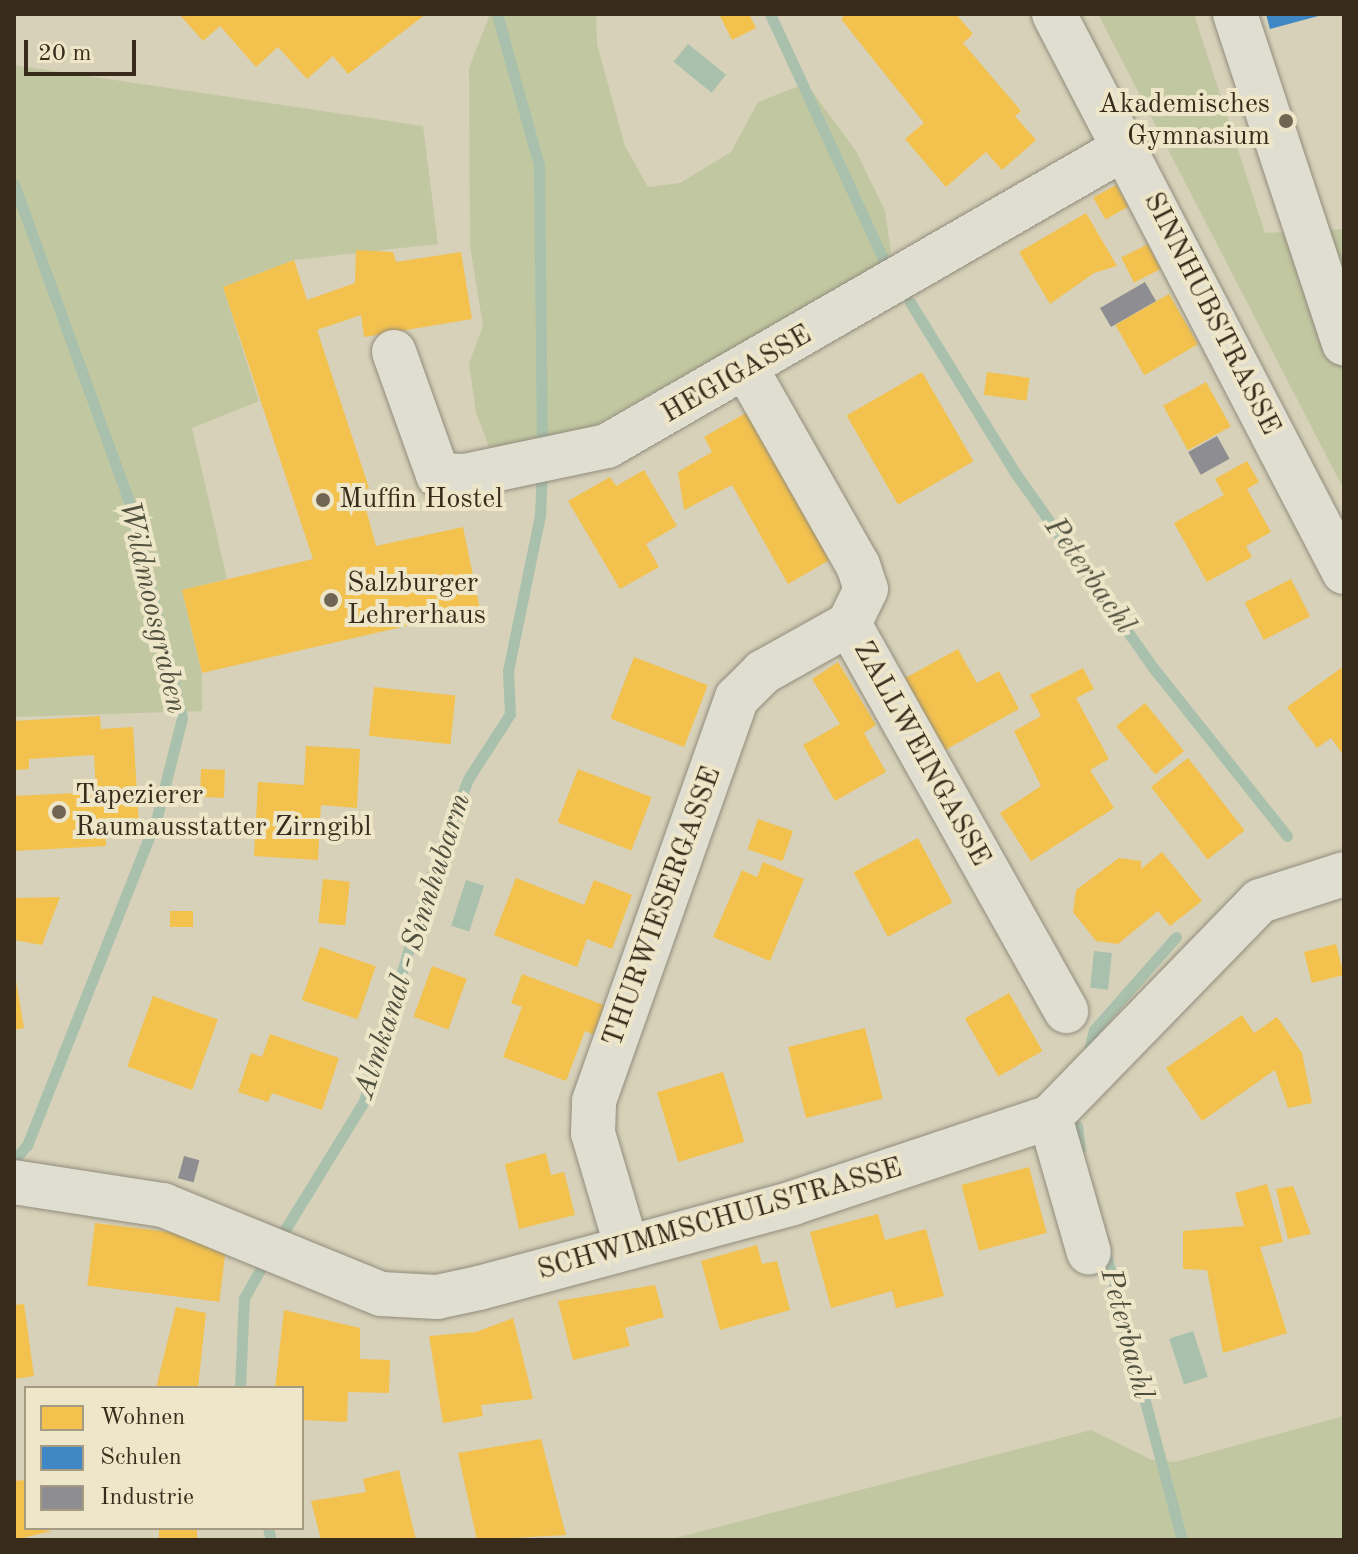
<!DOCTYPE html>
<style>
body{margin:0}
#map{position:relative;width:1358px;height:1554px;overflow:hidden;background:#d7d1b9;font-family:"Old Standard TT",serif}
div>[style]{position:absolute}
.green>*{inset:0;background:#c1c8a1}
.water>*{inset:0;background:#a9c1ac;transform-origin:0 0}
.homes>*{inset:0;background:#f2c14e;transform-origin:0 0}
.schools>*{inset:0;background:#3f88c5}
.industry>*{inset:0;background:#8d8d92;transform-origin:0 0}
.stream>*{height:11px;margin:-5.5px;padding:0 5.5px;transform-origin:5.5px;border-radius:5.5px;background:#a9c1ac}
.roads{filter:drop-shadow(0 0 2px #918c7c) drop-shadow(0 0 2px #918c7c)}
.minor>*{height:44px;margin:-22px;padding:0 22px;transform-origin:22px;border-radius:22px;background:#e0ddd1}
.dots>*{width:22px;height:22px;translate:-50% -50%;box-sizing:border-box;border:4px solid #ede6c9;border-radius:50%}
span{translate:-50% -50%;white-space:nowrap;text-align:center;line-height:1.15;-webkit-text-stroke:8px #ede6c9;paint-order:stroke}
.poi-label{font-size:28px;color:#382b1b}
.right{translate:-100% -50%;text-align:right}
.left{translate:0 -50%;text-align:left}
.street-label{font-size:28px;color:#382b1b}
.water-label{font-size:30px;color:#4f4f3e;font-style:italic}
.frame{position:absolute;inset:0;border:16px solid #382b1b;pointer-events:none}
.legend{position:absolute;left:24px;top:1386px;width:280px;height:144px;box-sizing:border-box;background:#ede6c9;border:2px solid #a59b83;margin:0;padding:10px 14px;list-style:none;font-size:24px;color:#382b1b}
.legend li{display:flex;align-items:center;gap:16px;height:40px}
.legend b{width:40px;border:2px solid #a59b83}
.scale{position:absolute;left:24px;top:40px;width:112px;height:36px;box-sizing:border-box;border:4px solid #382b1b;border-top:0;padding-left:10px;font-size:24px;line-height:28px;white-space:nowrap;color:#382b1b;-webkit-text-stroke:6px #ede6c9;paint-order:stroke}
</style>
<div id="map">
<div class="green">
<i style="clip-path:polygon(490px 14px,596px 14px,597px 44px,625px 146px,648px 187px,680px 183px,731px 152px,758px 102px,806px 83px,856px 151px,885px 211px,892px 259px,501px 478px,476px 413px,469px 363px,483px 326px,470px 246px,469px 68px)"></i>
<i style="clip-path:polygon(1098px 14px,1194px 14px,1265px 233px,1344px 229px,1344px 490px)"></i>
<i style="clip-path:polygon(14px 65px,423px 126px,438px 244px,294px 260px,223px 287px,259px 401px,192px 428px,227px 579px,182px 590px,202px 673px,202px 711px,14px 717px)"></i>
<i style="clip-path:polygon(1344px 1416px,1344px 1540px,668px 1540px,1091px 1430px,1152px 1460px,1175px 1462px)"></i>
</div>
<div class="water">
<i style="left:688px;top:44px;width:49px;height:23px;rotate:39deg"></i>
<i style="left:466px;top:880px;width:19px;height:48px;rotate:18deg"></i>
<i style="left:1094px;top:951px;width:18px;height:37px;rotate:6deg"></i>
<i style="left:1193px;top:1331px;width:48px;height:25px;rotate:72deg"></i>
</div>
<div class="homes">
<i style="clip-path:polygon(179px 14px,426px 14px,348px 74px,333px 56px,307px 79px,278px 47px,256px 67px,220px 26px,203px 41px)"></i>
<i style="clip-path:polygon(719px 14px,749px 14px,756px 28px,732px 40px)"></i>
<i style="clip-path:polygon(846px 14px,956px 14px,973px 34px,963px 43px,1021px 111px,1015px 116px,1036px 140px,1002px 170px,986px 152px,946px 187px,905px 139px,924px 123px,841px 19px)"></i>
<i style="left:1116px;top:185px;width:25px;height:26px;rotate:61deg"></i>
<i style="clip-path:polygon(1086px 213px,1117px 266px,1094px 273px,1050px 304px,1019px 252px)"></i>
<i style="left:1148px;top:244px;width:28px;height:30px;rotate:63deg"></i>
<i style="clip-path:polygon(356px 250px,393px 252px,396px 262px,461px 252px,472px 319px,364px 337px,361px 315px,317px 330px,369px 488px,361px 491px,376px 546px,463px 527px,480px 609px,202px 673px,182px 590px,313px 559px,223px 287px,294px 260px,307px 300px,355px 283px)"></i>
<i style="left:1169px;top:294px;width:58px;height:62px;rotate:60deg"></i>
<i style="left:922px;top:372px;width:103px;height:87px;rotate:60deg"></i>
<i style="left:987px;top:372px;width:43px;height:23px;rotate:8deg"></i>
<i style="left:1206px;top:382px;width:51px;height:49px;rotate:61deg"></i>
<i style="clip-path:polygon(749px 411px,833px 558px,788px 584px,732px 485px,684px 510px,678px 472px,712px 452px,704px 437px)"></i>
<i style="clip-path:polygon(1247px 461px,1259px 482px,1247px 489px,1271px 532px,1246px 546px,1252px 557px,1207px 582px,1174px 523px,1224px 495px,1215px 479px)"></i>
<i style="clip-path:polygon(644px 470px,677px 526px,646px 544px,659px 567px,620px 589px,568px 501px,610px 477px,616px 486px)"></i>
<i style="left:1291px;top:579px;width:42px;height:52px;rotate:63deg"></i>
<i style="clip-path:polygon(958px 649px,977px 683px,999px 671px,1019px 709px,938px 754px,898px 682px)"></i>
<i style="left:634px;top:657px;width:79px;height:66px;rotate:21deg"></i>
<i style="clip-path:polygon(838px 662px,876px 725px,864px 733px,886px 772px,835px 801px,803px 745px,840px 724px,812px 679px)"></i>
<i style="clip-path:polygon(1344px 666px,1344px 756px,1331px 738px,1317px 748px,1287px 707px)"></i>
<i style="clip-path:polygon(1083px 668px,1094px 689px,1076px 698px,1109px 759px,1090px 770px,1114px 808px,1031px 861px,1000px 813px,1041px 786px,1014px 731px,1041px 716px,1030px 695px)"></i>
<i style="left:374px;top:687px;width:82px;height:49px;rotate:6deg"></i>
<i style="left:1145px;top:703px;width:62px;height:37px;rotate:51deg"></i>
<i style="clip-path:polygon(100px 716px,101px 729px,133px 727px,139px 826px,106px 828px,106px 846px,14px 851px,14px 796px,96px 792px,94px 755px,29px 759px,29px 769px,14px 770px,14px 721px)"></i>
<i style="clip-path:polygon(306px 746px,360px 749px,357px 808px,321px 805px,318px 860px,254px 856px,258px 782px,304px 785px)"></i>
<i style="left:1188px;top:758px;width:92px;height:47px;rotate:52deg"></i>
<i style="left:201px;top:769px;width:24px;height:28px;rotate:2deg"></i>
<i style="left:578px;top:769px;width:79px;height:57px;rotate:21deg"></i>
<i style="left:758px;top:819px;width:37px;height:32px;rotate:19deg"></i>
<i style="left:918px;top:838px;width:73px;height:73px;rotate:62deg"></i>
<i style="clip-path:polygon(1162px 852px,1202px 901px,1170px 926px,1158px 911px,1118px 944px,1096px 941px,1073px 912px,1076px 890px,1119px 858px,1141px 861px,1141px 869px)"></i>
<i style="clip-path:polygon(763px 862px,804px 879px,770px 961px,713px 937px,742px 870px,757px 877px)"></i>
<i style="clip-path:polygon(516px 878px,584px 905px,594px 880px,632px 895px,612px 949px,587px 939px,577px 967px,494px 935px)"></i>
<i style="left:323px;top:879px;width:27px;height:44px;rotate:6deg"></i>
<i style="clip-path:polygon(60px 897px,42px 945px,14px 940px,14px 898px)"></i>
<i style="left:193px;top:911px;width:16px;height:23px;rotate:90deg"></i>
<i style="left:1336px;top:944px;width:32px;height:33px;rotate:76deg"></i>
<i style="left:320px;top:947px;width:59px;height:56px;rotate:19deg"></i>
<i style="left:432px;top:966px;width:37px;height:54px;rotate:20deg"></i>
<i style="clip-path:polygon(14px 969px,24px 1028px,14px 1030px)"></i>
<i style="clip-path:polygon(522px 974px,606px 1006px,595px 1035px,585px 1031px,566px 1081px,503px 1057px,522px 1007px,511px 1003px)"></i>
<i style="left:1009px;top:993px;width:67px;height:51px;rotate:60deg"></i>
<i style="left:153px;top:996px;width:69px;height:75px;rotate:20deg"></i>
<i style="clip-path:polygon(1242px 1015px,1254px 1033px,1277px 1017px,1302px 1053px,1312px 1103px,1288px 1108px,1275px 1070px,1202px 1121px,1166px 1068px)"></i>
<i style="left:865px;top:1028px;width:73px;height:79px;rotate:76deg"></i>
<i style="clip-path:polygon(270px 1034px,339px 1058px,322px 1110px,272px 1093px,268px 1102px,238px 1092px,251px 1053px,262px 1057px)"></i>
<i style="left:723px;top:1072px;width:73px;height:69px;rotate:73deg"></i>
<i style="clip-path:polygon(546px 1153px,551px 1175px,564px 1172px,575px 1215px,519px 1229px,505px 1164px)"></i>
<i style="left:1029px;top:1167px;width:68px;height:70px;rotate:75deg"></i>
<i style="clip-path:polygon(1267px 1184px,1283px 1242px,1260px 1247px,1287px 1333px,1223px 1353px,1207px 1270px,1183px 1269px,1183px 1231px,1244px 1226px,1235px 1193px)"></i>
<i style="clip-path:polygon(1293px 1186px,1311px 1234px,1288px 1239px,1276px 1189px)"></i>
<i style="clip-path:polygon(878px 1214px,885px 1240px,926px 1229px,944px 1296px,896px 1308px,892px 1291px,831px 1308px,810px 1232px)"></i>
<i style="left:95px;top:1223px;width:133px;height:63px;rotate:7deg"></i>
<i style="clip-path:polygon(757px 1245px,762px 1264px,777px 1261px,790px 1310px,720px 1330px,701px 1261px)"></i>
<i style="clip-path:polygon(655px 1285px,664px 1317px,625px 1328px,630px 1346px,573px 1360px,558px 1301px)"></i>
<i style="clip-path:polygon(24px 1304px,34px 1376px,14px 1379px,14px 1305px)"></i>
<i style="clip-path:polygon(176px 1307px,206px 1313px,198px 1388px,156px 1388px)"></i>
<i style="clip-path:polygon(284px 1310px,360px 1328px,360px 1359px,390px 1360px,389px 1393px,348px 1392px,347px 1422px,302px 1420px,302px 1388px,275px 1388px)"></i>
<i style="clip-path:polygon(513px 1318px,533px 1399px,481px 1405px,483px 1416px,443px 1423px,429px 1336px,476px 1332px)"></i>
<i style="clip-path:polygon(541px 1439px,566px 1535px,477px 1540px,458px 1453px)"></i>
<i style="clip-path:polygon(399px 1470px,416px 1540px,321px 1540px,311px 1501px,366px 1492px,363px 1479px)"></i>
<i style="clip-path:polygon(26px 1480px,26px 1528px,52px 1531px,14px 1540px,14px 1481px)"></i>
<i style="left:159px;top:1528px;width:38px;height:12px"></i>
</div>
<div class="schools">
<i style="clip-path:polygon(1266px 14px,1322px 14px,1322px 15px,1270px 29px)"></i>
</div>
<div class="industry">
<i style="left:1145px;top:282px;width:22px;height:52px;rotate:60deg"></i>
<i style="left:1217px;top:436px;width:26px;height:33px;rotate:61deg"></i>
<i style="left:184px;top:1156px;width:16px;height:23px;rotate:15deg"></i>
</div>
<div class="stream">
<i style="left:497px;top:14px;width:157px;rotate:74.5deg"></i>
<i style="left:539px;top:165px;width:286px;rotate:89.4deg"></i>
<i style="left:770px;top:14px;width:274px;rotate:65.2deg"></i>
<i style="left:14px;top:184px;width:340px;rotate:70.1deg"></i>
<i style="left:130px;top:504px;width:220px;rotate:76.3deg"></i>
<i style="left:182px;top:718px;width:102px;rotate:104.2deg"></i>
<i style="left:157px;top:817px;width:353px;rotate:111.6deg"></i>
<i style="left:27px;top:1145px;width:20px;rotate:131deg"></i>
<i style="left:910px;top:302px;width:202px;rotate:58.4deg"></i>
<i style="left:1016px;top:474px;width:240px;rotate:54.7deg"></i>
<i style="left:1155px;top:670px;width:212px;rotate:51.5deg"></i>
<i style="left:1087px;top:1060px;width:31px;rotate:-77deg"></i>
<i style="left:1094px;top:1030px;width:124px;rotate:-48.6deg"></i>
<i style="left:1077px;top:1126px;width:23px;rotate:83deg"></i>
<i style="left:278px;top:1241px;width:164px;rotate:-58.4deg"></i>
<i style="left:364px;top:1101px;width:226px;rotate:-73.6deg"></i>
<i style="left:428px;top:884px;width:112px;rotate:-69.1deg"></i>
<i style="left:468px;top:779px;width:77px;rotate:-57.1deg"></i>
<i style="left:510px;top:714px;width:43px;rotate:-92.7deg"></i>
<i style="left:508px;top:671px;width:159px;rotate:-78.4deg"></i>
<i style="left:540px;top:515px;width:47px;rotate:-87.6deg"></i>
<i style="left:1105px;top:1251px;width:299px;rotate:75.1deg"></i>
<i style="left:240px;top:1388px;width:90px;rotate:-87.5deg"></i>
<i style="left:244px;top:1298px;width:48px;rotate:-60.3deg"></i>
<i style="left:268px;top:1528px;width:12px;rotate:76deg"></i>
</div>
<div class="roads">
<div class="minor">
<i style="left:1054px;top:14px;width:629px;rotate:62.54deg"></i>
<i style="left:1235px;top:14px;width:347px;rotate:71.7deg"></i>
<i style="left:394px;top:352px;width:131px;rotate:70.3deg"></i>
<i style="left:438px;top:475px;width:27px;rotate:2deg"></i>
<i style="left:465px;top:476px;width:145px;rotate:-11.9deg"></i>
<i style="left:607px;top:446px;width:599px;rotate:-29.95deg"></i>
<i style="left:747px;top:370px;width:224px;rotate:60.4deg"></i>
<i style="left:858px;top:565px;width:25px;rotate:72deg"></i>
<i style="left:866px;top:589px;width:39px;rotate:116deg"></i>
<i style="left:849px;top:624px;width:444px;rotate:60.7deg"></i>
<i style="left:1050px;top:1117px;width:141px;rotate:74deg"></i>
<i style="left:14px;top:1182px;width:151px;rotate:8.8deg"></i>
<i style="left:163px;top:1205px;width:235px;rotate:22.2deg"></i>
<i style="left:381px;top:1294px;width:56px;rotate:3.1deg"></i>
<i style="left:437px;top:1297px;width:43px;rotate:-12.1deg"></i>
<i style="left:479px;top:1288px;width:325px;rotate:-15.1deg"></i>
<i style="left:793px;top:1203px;width:271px;rotate:-18.5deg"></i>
<i style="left:1050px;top:1117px;width:301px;rotate:-45.8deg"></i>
<i style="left:1260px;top:901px;width:88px;rotate:-17.8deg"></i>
<i style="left:627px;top:1248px;width:120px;rotate:-106.5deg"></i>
<i style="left:593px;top:1133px;width:32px;rotate:-88deg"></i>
<i style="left:594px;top:1101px;width:428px;rotate:-70.5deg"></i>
<i style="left:737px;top:698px;width:37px;rotate:-45deg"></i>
<i style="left:763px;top:672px;width:98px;rotate:-29.2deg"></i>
</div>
</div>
<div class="dots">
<i style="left:1286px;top:121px;background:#706552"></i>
<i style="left:323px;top:500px;background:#706552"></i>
<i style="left:331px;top:600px;background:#706552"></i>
<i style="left:59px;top:812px;background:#706552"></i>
</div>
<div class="poi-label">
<span class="right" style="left:1270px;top:121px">Akademisches<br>Gymnasium</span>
<span class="left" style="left:339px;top:500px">Muffin Hostel</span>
<span class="left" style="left:347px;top:600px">Salzburger<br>Lehrerhaus</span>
<span class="left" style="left:75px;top:812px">Tapezierer<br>Raumausstatter Zirngibl</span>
</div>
<div class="street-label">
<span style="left:1211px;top:314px;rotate:63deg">SINNHUBSTRASSE</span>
<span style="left:737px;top:375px;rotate:-30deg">HEGIGASSE</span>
<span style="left:921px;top:754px;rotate:61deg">ZALLWEINGASSE</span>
<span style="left:663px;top:907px;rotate:-70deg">THURWIESERGASSE</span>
<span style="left:720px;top:1220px;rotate:-16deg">SCHWIMMSCHULSTRASSE</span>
</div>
<div class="water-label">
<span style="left:1089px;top:576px;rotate:55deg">Peterbachl</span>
<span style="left:152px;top:607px;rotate:77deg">Wildmoosgraben</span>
<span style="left:413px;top:946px;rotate:-72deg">Almkanal - Sinnhubarm</span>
<span style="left:1126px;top:1334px;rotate:75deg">Peterbachl</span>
</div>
<div class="frame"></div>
<ul class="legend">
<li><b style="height:22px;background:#f2c14e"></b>Wohnen</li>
<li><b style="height:22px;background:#3f88c5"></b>Schulen</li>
<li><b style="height:22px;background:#8d8d92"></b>Industrie</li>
</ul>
<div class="scale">20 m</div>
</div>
